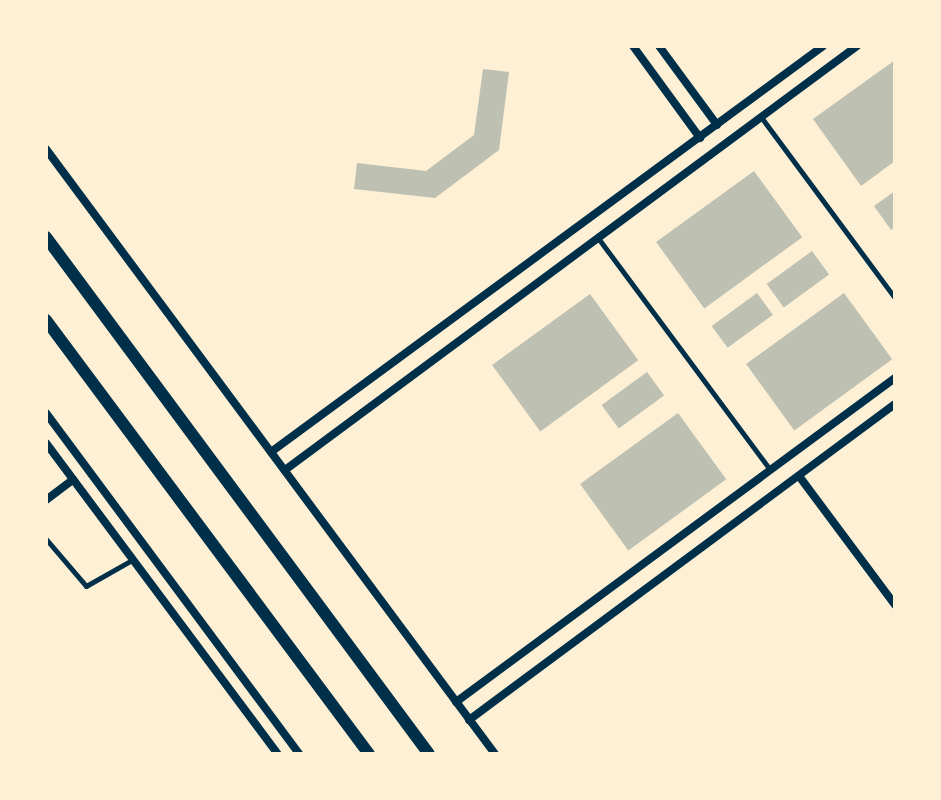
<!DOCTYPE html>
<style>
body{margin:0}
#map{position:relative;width:941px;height:800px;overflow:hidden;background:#fdf0d5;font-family:"PT Sans",sans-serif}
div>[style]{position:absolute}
.building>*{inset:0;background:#bec0b2;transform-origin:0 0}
.service>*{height:5px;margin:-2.5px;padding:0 2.5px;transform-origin:2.5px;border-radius:2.5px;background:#003049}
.minor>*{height:8px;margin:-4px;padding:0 4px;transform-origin:4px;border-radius:4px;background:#003049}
.tertiary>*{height:12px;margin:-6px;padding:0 6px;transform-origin:6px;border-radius:6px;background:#003049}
span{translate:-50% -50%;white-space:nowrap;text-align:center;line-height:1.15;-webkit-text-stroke:8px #fdf0d5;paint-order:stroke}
.frame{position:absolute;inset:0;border:48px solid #fdf0d5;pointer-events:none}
</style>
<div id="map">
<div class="building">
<i style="clip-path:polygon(895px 60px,895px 161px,861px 186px,813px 119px)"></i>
<i style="clip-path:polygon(483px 69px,509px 72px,499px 150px,435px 198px,354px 189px,357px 163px,426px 171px,474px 135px)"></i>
<i style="left:754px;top:171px;width:82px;height:121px;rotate:54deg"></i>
<i style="clip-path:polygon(895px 191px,895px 227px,891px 230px,874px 206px)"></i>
<i style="left:812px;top:251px;width:29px;height:56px;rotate:54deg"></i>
<i style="left:757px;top:293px;width:27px;height:56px;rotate:54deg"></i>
<i style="left:844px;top:293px;width:82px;height:121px;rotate:54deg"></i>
<i style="left:590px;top:294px;width:82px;height:121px;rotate:54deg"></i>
<i style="left:647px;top:372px;width:29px;height:56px;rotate:54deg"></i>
<i style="left:678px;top:413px;width:82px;height:121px;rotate:54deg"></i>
</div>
<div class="service">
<i style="left:761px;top:117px;width:225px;rotate:53.5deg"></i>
<i style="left:598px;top:238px;width:289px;rotate:53.4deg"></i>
<i style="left:46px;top:539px;width:62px;rotate:49.6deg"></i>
<i style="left:86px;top:586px;width:53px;rotate:-29.5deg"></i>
</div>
<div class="minor">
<i style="left:633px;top:46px;width:114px;rotate:53.9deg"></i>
<i style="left:659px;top:46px;width:98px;rotate:53.7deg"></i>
<i style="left:46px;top:149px;width:753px;rotate:53.42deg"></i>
<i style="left:46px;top:413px;width:425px;rotate:53.4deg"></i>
<i style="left:46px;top:443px;width:388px;rotate:53.3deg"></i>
<i style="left:271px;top:452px;width:685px;rotate:-36.33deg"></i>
<i style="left:285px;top:470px;width:712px;rotate:-36.55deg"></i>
<i style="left:799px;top:476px;width:161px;rotate:53.3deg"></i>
<i style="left:46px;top:500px;width:34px;rotate:-37deg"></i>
<i style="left:456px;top:702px;width:546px;rotate:-36.43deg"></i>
<i style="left:469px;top:720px;width:530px;rotate:-36.57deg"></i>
</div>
<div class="tertiary">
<i style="left:46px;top:237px;width:643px;rotate:53.47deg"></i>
<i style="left:46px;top:320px;width:541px;rotate:53.34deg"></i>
</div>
<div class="frame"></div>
</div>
